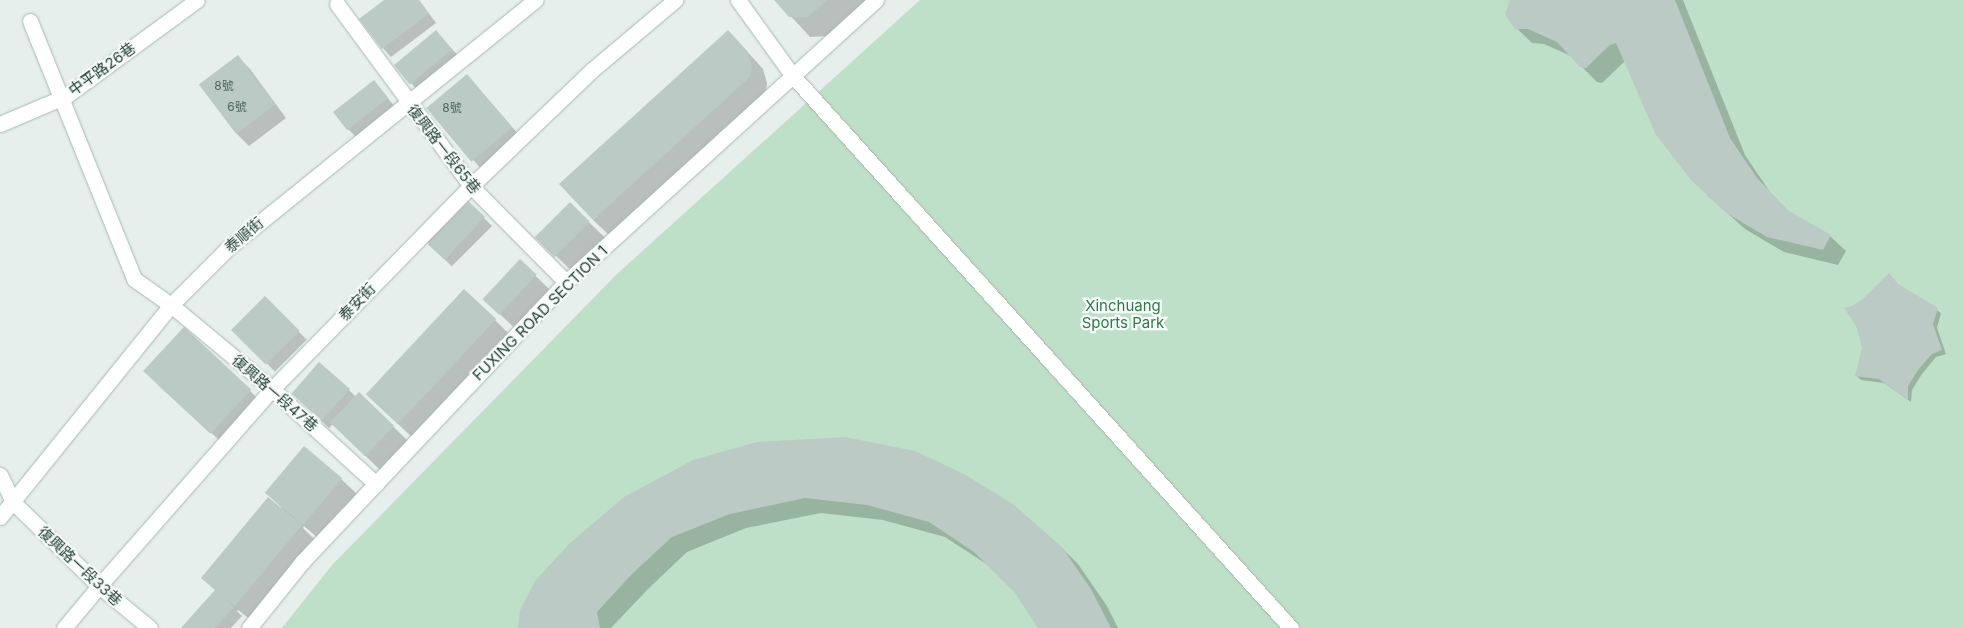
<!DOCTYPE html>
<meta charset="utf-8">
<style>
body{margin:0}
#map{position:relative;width:1964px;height:628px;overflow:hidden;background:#e6efeb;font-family:Inter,"Noto Sans TC",sans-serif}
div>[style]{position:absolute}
.green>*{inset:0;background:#bfe0c8}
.shadow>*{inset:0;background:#0003;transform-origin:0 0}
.building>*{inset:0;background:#bbcac4;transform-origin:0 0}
.roads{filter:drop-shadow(0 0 1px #a8b8b2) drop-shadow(0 0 1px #a8b8b2)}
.service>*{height:15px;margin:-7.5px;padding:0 7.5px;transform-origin:7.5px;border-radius:7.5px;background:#fff}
.pedestrian>*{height:15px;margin:-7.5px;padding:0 7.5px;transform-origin:7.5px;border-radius:7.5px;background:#fff}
.minor>*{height:15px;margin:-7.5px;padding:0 7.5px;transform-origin:7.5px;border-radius:7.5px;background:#fff}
.tertiary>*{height:15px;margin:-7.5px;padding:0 7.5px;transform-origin:7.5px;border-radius:7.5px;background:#fff}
span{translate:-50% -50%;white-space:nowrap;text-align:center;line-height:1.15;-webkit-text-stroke:4.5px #f7fbf9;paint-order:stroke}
.number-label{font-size:12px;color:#4a645c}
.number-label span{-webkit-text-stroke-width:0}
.street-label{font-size:15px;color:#24423a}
.park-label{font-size:15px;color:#2d7a4b}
</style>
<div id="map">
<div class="green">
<i style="clip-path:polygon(920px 0,1964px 0,1964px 628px,282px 628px,332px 565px,617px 274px)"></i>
</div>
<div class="shadow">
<i style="clip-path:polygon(386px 0,419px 0,436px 23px,391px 57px,383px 48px)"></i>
<i style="clip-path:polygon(776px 0,868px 0,828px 36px,810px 37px)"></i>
<i style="clip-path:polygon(1511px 0,1683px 0,1745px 155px,1772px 195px,1789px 212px,1830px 236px,1846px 251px,1838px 265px,1784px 252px,1745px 229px,1708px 196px,1625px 61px,1602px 83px,1597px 82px,1571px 56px,1544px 44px,1532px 43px,1510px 22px)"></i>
<i style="left:436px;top:32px;width:35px;height:53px;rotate:47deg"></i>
<i style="clip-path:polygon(743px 47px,763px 69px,767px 83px,766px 91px,609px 235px,593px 220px)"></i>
<i style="clip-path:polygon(238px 57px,250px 69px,286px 118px,249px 146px,236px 133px,200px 84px)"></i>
<i style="left:467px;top:75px;width:86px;height:51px;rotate:49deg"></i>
<i style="clip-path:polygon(374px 81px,395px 107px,356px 137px,348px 129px)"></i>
<i style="left:468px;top:202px;width:34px;height:57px;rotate:45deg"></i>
<i style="left:570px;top:204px;width:49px;height:47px;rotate:44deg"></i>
<i style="left:520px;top:261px;width:43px;height:52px;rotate:44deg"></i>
<i style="clip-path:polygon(1889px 275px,1899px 286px,1941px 313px,1937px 328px,1946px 354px,1936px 357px,1922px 374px,1912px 390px,1911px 402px,1884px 383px,1861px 380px,1857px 376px,1863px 347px,1855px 307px)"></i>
<i style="left:265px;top:298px;width:59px;height:45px;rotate:45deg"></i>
<i style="clip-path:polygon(495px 320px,510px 335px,413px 438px,382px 409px)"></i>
<i style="clip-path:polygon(159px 386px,250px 391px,262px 403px,227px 447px)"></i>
<i style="clip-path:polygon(349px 390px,356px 397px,359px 393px,409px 442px,381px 471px,333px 424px,329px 428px,300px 401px)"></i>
<i style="clip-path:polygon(693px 461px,1062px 548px,1078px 564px,1107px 606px,1118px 628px,1039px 628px,1016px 593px,991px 567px,945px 537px,883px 520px,821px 513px,746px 528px,687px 552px,648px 589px,611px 628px,519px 628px)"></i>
<i style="clip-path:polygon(341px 479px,357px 494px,319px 539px,304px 526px,303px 528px,316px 541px,251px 620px,238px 610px,237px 611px,242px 616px,231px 628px,182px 628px,216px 591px,203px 578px,282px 508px,267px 493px)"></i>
</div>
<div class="building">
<i style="clip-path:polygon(384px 0,419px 0,429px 14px,382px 49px,359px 19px)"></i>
<i style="clip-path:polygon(774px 0,827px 0,808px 17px,798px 18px,789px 17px)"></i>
<i style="clip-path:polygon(1510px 0,1675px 0,1730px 138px,1757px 178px,1789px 211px,1831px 235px,1823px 250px,1767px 237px,1728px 214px,1691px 180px,1656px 135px,1616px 43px,1610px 45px,1586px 68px,1580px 67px,1557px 42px,1528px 29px,1515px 29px,1505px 14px)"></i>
<i style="left:436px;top:30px;width:25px;height:55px;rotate:50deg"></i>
<i style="clip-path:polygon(728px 30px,748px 52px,752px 67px,751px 76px,593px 220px,559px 184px)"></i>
<i style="left:238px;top:55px;width:62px;height:49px;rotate:53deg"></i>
<i style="left:467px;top:74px;width:70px;height:53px;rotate:50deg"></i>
<i style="left:374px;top:80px;width:23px;height:52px;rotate:52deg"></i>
<i style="left:468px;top:201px;width:23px;height:59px;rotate:43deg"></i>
<i style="left:570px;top:202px;width:28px;height:50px;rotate:45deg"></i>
<i style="left:520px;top:259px;width:23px;height:55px;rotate:43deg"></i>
<i style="clip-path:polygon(1889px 273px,1898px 284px,1938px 308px,1933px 324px,1942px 350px,1932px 354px,1918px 370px,1908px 386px,1908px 400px,1879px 379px,1855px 376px,1862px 347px,1856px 326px,1844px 308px,1854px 305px,1864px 298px)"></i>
<i style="left:464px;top:289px;width:44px;height:144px;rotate:43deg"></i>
<i style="left:265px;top:296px;width:49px;height:48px;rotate:45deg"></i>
<i style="left:184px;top:327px;width:92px;height:60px;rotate:43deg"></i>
<i style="left:319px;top:362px;width:41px;height:42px;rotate:41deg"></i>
<i style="left:359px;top:392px;width:49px;height:42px;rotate:44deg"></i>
<i style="clip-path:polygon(845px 437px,915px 451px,964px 474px,1013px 504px,1062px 547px,1091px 589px,1111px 628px,1038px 628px,1015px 593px,974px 552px,929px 522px,867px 505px,805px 498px,730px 514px,672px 537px,633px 573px,597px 612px,600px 628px,518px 628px,520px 610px,535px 581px,570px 543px,624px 497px,693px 460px,757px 442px)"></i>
<i style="left:304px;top:446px;width:50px;height:61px;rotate:40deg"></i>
<i style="clip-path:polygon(268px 497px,302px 525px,235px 606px,225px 598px,234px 607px,215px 628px,181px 628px,215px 590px,201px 578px)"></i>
</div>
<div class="roads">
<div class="service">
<i style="left:337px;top:4px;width:226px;rotate:53.6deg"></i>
<i style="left:471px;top:186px;width:135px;rotate:45.3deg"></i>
<i style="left:30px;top:21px;width:278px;rotate:68deg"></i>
<i style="left:134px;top:279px;width:45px;rotate:35.1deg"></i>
<i style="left:171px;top:305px;width:131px;rotate:39.7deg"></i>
<i style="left:272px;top:389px;width:141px;rotate:42.4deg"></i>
<i style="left:0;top:124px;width:72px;rotate:-23deg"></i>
<i style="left:66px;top:96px;width:162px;rotate:-36.2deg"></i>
<i style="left:0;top:475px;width:30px;rotate:64deg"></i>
<i style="left:13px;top:502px;width:120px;rotate:44.3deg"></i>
<i style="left:99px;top:586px;width:66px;rotate:39.5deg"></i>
</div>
<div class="pedestrian">
<i style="left:792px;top:75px;width:745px;rotate:47.94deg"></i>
</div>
<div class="minor">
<i style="left:738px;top:0;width:92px;rotate:54.2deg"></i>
<i style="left:0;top:517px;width:272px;rotate:-51.1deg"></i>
<i style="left:171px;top:305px;width:81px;rotate:-45deg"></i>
<i style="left:228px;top:248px;width:395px;rotate:-38.9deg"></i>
<i style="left:64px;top:628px;width:55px;rotate:-50.2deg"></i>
<i style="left:99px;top:586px;width:262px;rotate:-48.7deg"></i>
<i style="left:272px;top:389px;width:284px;rotate:-45.6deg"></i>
<i style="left:471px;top:186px;width:168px;rotate:-43.8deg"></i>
<i style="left:592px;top:70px;width:109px;rotate:-40.1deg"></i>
</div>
<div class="tertiary">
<i style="left:249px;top:628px;width:85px;rotate:-51.2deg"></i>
<i style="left:302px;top:562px;width:385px;rotate:-46.7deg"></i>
<i style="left:566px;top:282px;width:419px;rotate:-42.3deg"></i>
</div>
</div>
<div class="number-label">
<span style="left:224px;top:86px">8號</span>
<span style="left:237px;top:107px">6號</span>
<span style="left:452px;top:108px">8號</span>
</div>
<div class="street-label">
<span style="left:102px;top:69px;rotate:-36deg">中平路26巷</span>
<span style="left:444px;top:149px;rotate:52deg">復興路一段65巷</span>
<span style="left:244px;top:235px;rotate:-40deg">泰順街</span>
<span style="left:357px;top:302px;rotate:-46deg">泰安街</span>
<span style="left:540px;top:313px;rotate:-45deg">FUXING ROAD SECTION 1</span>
<span style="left:275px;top:393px;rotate:41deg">復興路一段47巷</span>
<span style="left:80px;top:566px;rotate:43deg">復興路一段33巷</span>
</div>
<div class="park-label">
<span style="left:1123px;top:314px">Xinchuang<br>Sports Park</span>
</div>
</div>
